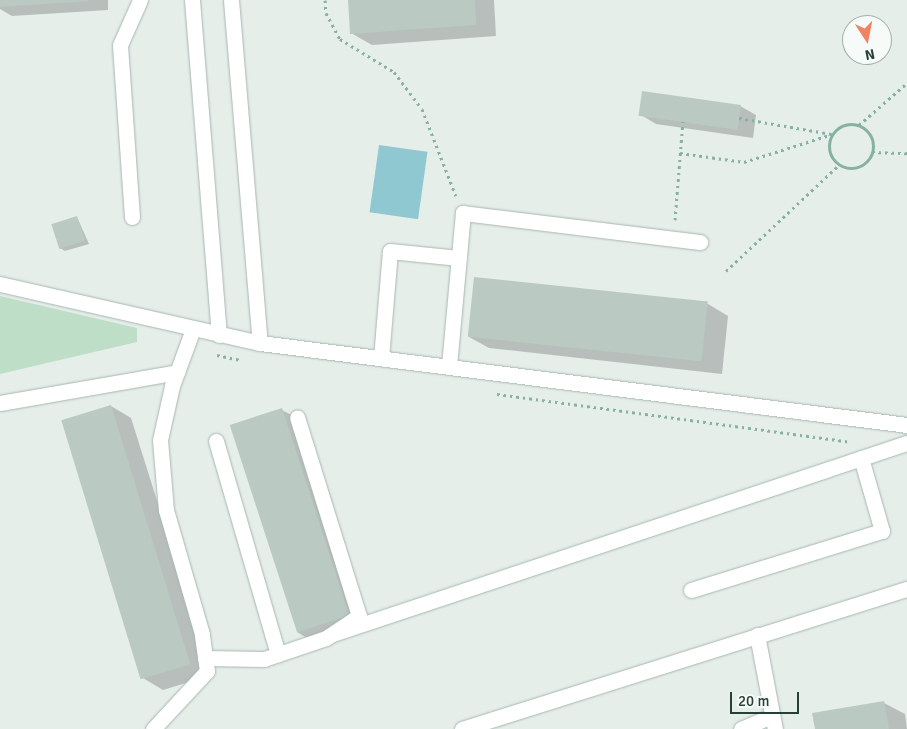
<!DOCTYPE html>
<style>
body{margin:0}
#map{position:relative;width:907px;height:729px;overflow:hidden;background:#e6eeea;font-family:Signika,sans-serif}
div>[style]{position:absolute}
.green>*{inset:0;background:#bfdec7}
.water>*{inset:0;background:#90c8d1;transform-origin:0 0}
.shadow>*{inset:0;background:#0003}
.building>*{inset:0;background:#bbc9c3;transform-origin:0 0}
.path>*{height:3px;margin-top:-1.5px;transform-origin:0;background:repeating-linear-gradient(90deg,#87b1a3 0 2.5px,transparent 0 6.5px)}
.path>.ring{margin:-1.5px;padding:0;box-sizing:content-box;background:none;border:3px solid #87b1a3;border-radius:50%}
.roads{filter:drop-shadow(0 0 1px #a8b6b1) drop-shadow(0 0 1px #a8b6b1)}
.minor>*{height:15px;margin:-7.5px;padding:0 7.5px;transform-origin:7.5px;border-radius:7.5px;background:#fff}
span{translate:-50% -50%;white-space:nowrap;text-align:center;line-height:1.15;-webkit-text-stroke:4.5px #f6faf8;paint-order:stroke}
.north{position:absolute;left:842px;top:15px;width:50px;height:50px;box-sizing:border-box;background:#f6faf8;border:1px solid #a2b0ab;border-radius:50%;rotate:169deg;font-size:14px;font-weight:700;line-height:20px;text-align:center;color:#254038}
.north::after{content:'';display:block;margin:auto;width:18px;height:22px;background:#ee8463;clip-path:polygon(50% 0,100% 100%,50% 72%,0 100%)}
.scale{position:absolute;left:730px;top:692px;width:69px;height:22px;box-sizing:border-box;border:2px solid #254038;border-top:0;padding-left:6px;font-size:15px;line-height:18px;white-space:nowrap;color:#254038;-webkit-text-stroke:4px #f6faf8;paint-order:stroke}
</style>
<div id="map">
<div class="green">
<i style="clip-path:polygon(0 296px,137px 328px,137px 342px,0 374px)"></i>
</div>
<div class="water">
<i style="left:379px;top:145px;width:49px;height:68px;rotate:8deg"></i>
</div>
<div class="shadow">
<i style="clip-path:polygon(0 0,108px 0,108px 10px,12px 16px,0 9px)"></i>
<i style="clip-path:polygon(349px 0,494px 0,496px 36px,372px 45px,351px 33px)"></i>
<i style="clip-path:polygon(740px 106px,756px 115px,753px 138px,656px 124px,641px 115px)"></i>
<i style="clip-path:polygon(77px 217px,89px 244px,65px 251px,60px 248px)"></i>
<i style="clip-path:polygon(475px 279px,708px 304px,728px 316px,722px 374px,489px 348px,469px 337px)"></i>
<i style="clip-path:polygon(111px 406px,131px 418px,212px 675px,163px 690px,143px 678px)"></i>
<i style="clip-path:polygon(282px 410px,302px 421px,368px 628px,317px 644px,297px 632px)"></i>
<i style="clip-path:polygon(884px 703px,905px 714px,907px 729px,816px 729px)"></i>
</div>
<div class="building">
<i style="clip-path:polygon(0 0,88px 0,89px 1px,0 7px)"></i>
<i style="clip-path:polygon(348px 0,475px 0,476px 25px,350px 34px)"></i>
<i style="left:642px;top:91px;width:100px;height:25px;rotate:8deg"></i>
<i style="left:77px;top:216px;width:26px;height:27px;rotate:72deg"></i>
<i style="left:474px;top:277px;width:235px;height:60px;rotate:6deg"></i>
<i style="left:111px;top:405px;width:271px;height:52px;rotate:73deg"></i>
<i style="left:282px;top:408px;width:218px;height:55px;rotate:72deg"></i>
<i style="clip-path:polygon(884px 701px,889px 729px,815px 729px,812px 713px)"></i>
</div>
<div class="path">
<i style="left:325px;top:0;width:13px;rotate:86deg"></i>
<i style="left:326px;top:13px;width:30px;rotate:62deg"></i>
<i style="left:340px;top:39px;width:63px;rotate:31.4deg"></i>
<i style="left:394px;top:72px;width:46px;rotate:52.9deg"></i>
<i style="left:422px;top:109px;width:93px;rotate:68.7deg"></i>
<i style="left:739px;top:118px;width:94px;rotate:9.8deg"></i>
<i class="ring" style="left:829px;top:124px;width:41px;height:41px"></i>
<i style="left:859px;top:125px;width:64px;rotate:-41.2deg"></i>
<i style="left:872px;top:152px;width:35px;rotate:2deg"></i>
<i style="left:680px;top:153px;width:65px;rotate:8deg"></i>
<i style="left:744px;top:162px;width:93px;rotate:-17.5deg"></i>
<i style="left:675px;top:220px;width:99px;rotate:-85.4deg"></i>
<i style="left:726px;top:271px;width:155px;rotate:-43.2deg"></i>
<i style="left:217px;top:355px;width:24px;rotate:12deg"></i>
<i style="left:497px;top:394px;width:356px;rotate:7.7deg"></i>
</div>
<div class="roads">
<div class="minor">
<i style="left:192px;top:0;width:336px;rotate:85.4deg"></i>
<i style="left:231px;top:0;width:344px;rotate:85.2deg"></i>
<i style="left:132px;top:217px;width:172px;rotate:-94deg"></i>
<i style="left:120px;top:45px;width:49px;rotate:-66deg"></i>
<i style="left:0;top:284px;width:267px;rotate:12.8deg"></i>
<i style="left:260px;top:343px;width:652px;rotate:7.22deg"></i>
<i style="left:381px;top:358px;width:107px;rotate:-85.2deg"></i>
<i style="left:390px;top:251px;width:69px;rotate:5.8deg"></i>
<i style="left:449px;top:366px;width:154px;rotate:-84.8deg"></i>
<i style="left:463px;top:213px;width:239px;rotate:7deg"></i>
<i style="left:0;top:403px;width:180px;rotate:-9.9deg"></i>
<i style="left:216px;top:441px;width:222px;rotate:73.8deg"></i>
<i style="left:691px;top:590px;width:200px;rotate:-17.2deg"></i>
<i style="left:882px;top:531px;width:76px;rotate:-106deg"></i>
<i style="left:330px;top:635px;width:608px;rotate:-18.41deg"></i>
<i style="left:757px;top:635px;width:96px;rotate:79.2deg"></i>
<i style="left:205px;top:658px;width:59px;rotate:1deg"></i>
<i style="left:264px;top:659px;width:65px;rotate:-18.7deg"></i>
<i style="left:326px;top:638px;width:40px;rotate:-34deg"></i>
<i style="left:359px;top:616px;width:208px;rotate:-107.3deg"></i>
<i style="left:153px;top:729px;width:79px;rotate:-47deg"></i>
<i style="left:207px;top:671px;width:37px;rotate:-98deg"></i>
<i style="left:202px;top:634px;width:129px;rotate:-106.2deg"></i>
<i style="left:166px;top:510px;width:70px;rotate:-94.9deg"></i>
<i style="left:160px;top:440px;width:55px;rotate:-77.5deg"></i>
<i style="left:172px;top:386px;width:61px;rotate:-69.8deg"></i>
<i style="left:462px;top:729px;width:467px;rotate:-17.5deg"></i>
<i style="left:741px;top:729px;width:34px;rotate:-23deg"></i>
</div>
</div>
<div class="north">N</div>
<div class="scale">20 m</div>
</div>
